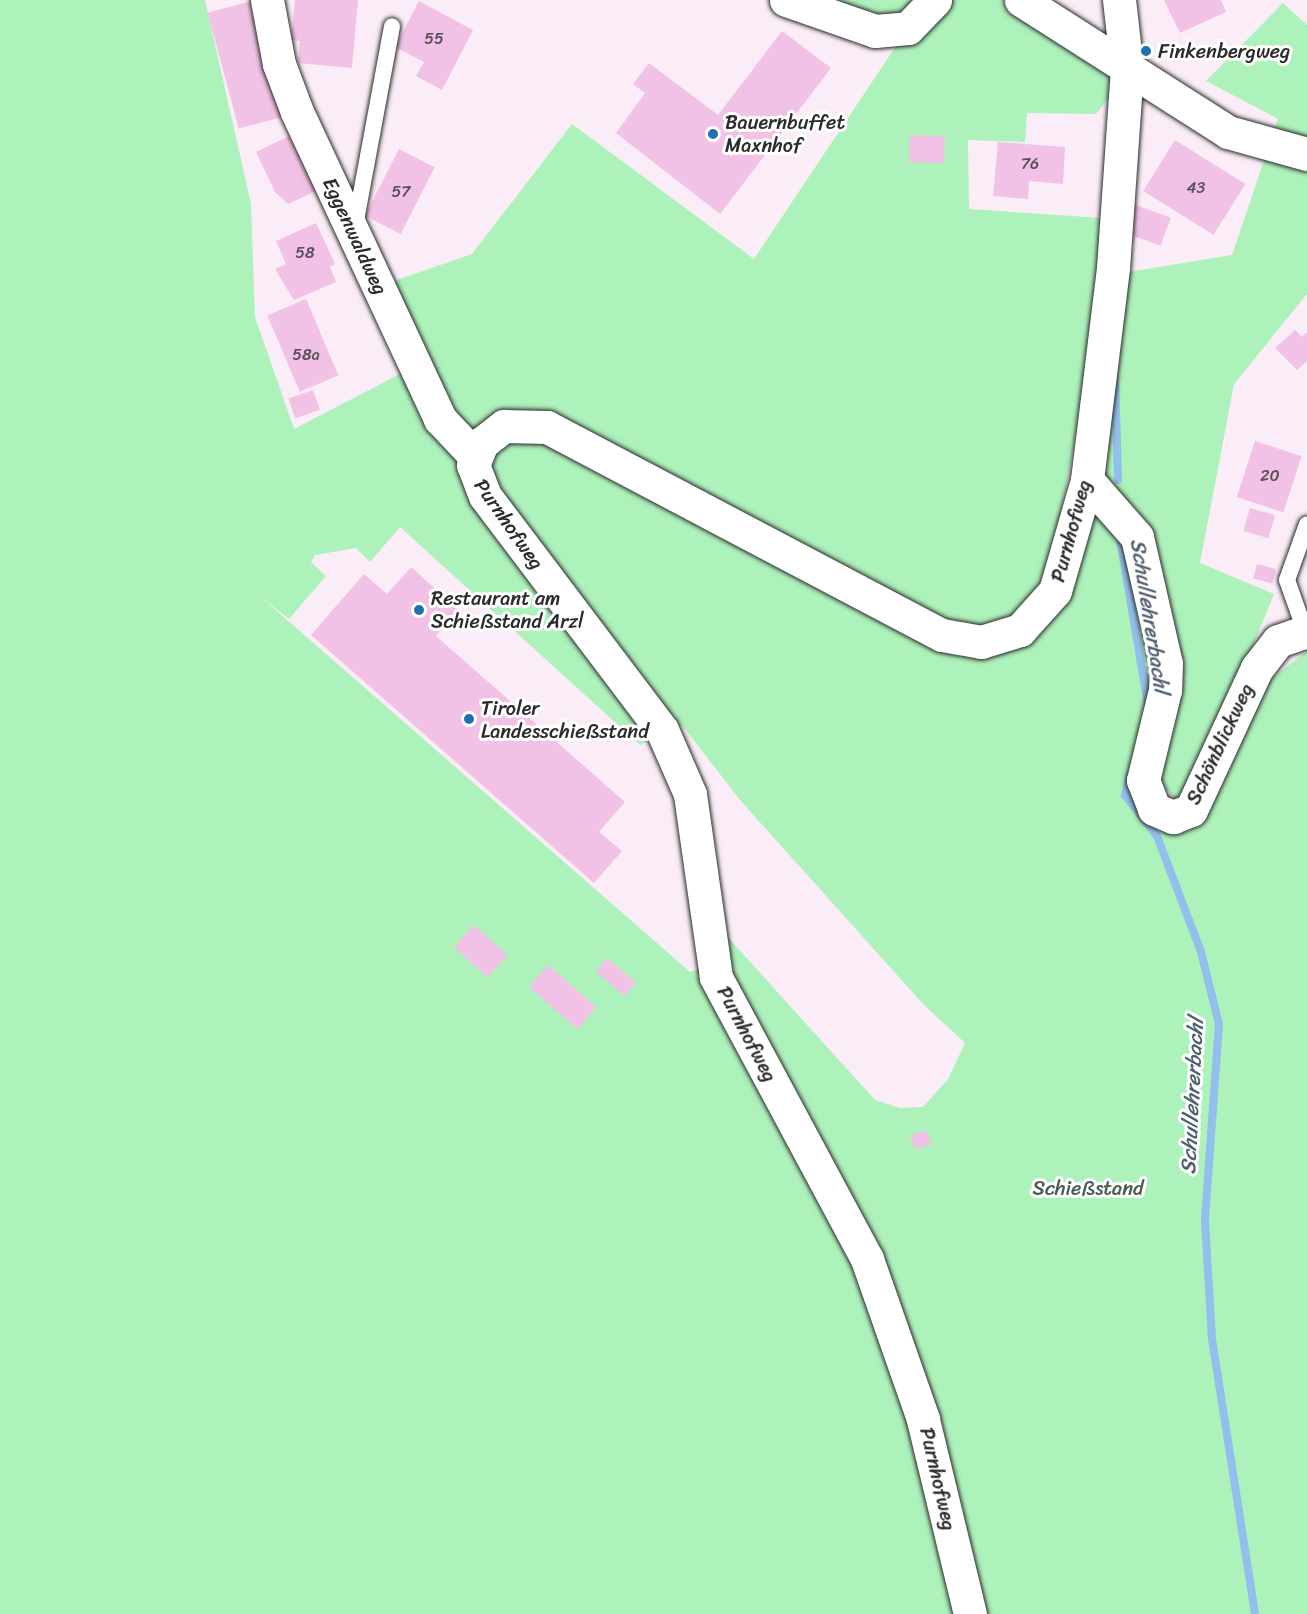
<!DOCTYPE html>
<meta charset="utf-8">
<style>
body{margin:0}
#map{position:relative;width:1307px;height:1614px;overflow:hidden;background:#fbedf7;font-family:Sriracha,sans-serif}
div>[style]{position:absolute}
.green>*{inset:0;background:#adf1bb}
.stream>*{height:8px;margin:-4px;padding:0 4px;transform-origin:4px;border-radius:4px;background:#92bfeb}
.building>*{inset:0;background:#f1c2e5;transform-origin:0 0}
.roads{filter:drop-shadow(0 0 2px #2b2b2b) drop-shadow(0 0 2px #2b2b2b)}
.lane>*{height:16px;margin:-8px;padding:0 8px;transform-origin:8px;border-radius:8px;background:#fff}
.street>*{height:33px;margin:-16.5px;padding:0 16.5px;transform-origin:16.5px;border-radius:16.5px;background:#fff}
.dots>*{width:16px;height:16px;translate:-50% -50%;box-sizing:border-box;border:3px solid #fff;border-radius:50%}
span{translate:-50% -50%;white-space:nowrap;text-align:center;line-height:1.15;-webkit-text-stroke:6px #fff;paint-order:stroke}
.number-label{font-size:16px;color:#5c515a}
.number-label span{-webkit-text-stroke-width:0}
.poi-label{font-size:20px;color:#2b2b2b}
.left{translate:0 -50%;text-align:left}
.street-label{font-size:20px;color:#2b2b2b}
.park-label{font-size:20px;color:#4c5c4f}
.water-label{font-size:21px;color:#4f5f6e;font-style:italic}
</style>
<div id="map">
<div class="green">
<i style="clip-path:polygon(evenodd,0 0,205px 0,251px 204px,255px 317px,294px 429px,427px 360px,388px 283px,472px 254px,572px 124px,754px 259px,894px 49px,946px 0,1006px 0,1110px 64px,1111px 95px,1096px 114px,1027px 113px,1025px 142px,968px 140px,969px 209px,1102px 218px,1098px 325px,1049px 572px,1122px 273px,1232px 255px,1278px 119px,1206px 81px,1283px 3px,1307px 25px,1307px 294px,1234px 384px,1200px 563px,1274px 594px,1194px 790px,1175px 799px,1161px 784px,1174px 686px,1154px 670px,1134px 776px,1171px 832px,1271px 679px,1307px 651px,1307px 1614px,0 1614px,0 0,400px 527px,640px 745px,682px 725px,740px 800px,923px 1004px,965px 1043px,948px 1079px,923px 1107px,900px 1108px,875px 1100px,724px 933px,721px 961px,690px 972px,262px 598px,289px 619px,326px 576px,311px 562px,315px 555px,356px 548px,370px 562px,400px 527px)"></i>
<i style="clip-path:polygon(803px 0,928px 0,905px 20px)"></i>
</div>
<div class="stream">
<i style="left:1115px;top:376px;width:104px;rotate:88.3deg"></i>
<i style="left:1119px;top:533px;width:173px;rotate:80.4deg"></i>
<i style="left:1130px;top:774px;width:22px;rotate:103deg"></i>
<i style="left:1125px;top:795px;width:52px;rotate:52deg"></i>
<i style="left:1157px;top:836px;width:124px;rotate:69.2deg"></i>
<i style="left:1201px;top:952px;width:74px;rotate:76deg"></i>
<i style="left:1219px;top:1024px;width:197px;rotate:94.1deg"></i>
<i style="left:1205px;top:1221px;width:118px;rotate:86.6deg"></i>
<i style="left:1212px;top:1339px;width:278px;rotate:81.1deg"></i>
</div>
<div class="building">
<i style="left:255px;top:0;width:120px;height:49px;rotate:75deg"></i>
<i style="clip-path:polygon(295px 0,358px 0,352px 68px,298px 63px,300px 41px,291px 40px)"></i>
<i style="clip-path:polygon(1164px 0,1221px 0,1226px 12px,1180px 33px)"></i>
<i style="clip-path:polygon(419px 1px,473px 30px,442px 90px,416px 76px,424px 62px,395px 47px)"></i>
<i style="clip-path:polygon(782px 31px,831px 68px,720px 214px,616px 133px,645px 93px,633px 84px,649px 63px,718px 115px)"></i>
<i style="left:910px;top:135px;width:35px;height:27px;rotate:2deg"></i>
<i style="clip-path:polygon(289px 136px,316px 191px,288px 204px,275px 192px,256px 152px)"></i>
<i style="left:1175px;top:140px;width:83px;height:60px;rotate:32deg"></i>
<i style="clip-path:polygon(998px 142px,1065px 147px,1063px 184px,1029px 181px,1028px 199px,993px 196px)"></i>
<i style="left:399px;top:149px;width:40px;height:75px;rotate:27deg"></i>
<i style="left:1136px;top:205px;width:37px;height:30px;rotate:20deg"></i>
<i style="clip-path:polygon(316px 223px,335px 264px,330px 267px,336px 282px,294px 300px,275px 269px,286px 264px,276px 241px)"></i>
<i style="left:306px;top:299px;width:83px;height:42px;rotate:67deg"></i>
<i style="clip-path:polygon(1295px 330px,1302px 337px,1307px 332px,1307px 361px,1297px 370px,1275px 348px)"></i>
<i style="left:313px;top:390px;width:21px;height:26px;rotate:71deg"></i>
<i style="left:1255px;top:441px;width:49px;height:59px;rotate:18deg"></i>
<i style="left:1250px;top:508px;width:26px;height:24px;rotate:16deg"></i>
<i style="left:1257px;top:564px;width:20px;height:15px;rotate:15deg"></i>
<i style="clip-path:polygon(411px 567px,459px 610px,436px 636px,625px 802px,599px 832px,622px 851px,594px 883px,311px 635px,364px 574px,387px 594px)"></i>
<i style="left:474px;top:925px;width:45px;height:30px;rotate:42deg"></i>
<i style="left:607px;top:958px;width:38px;height:18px;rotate:40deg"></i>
<i style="left:548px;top:965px;width:64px;height:29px;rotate:41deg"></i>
<i style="left:926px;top:1130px;width:15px;height:17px;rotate:70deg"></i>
</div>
<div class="roads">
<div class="lane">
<i style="left:355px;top:226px;width:203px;rotate:-79.5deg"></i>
<i style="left:1305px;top:631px;width:54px;rotate:-109.4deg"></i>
<i style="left:1287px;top:580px;width:59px;rotate:-70.3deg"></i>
</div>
<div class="street">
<i style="left:267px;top:0;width:65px;rotate:79.4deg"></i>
<i style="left:279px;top:64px;width:51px;rotate:69.4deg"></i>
<i style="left:297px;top:112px;width:339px;rotate:65deg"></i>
<i style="left:440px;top:419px;width:51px;rotate:46.6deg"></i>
<i style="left:786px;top:0;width:94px;rotate:19.2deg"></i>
<i style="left:875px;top:31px;width:33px;rotate:-5deg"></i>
<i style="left:908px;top:28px;width:39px;rotate:-46deg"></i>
<i style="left:1021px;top:0;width:246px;rotate:32.5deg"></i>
<i style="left:1228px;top:132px;width:82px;rotate:15.6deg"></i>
<i style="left:1087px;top:480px;width:76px;rotate:48.7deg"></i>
<i style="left:1137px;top:537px;width:130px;rotate:77.1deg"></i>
<i style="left:1166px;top:664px;width:26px;rotate:92deg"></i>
<i style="left:1165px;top:690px;width:93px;rotate:103.7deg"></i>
<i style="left:1143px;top:780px;width:31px;rotate:69deg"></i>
<i style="left:1154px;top:809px;width:21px;rotate:23deg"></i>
<i style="left:1173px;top:817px;width:19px;rotate:-21deg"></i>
<i style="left:1191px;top:810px;width:157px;rotate:-65.1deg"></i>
<i style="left:1257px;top:668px;width:34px;rotate:-52deg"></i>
<i style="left:1278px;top:641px;width:31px;rotate:-19deg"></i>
<i style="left:970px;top:1614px;width:201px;rotate:-103.6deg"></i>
<i style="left:923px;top:1419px;width:170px;rotate:-109.3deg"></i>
<i style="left:867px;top:1259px;width:320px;rotate:-118.2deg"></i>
<i style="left:716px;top:977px;width:185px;rotate:-98.1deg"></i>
<i style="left:690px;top:794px;width:70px;rotate:-113.6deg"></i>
<i style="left:662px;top:730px;width:293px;rotate:-127.1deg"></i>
<i style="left:485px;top:496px;width:33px;rotate:-111deg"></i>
<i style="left:473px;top:465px;width:24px;rotate:-68deg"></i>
<i style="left:482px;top:443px;width:28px;rotate:-38deg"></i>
<i style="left:504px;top:426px;width:43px;rotate:1.3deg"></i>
<i style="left:547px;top:427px;width:446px;rotate:27.8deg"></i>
<i style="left:942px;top:635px;width:40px;rotate:10deg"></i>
<i style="left:981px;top:642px;width:41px;rotate:-17.1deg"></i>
<i style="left:1020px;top:630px;width:52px;rotate:-48.1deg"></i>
<i style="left:1055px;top:591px;width:116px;rotate:-73.9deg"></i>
<i style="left:1087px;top:480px;width:214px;rotate:-83deg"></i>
<i style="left:1113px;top:268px;width:198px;rotate:-86deg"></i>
<i style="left:1127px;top:70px;width:70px;rotate:-96.5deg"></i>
</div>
</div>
<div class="dots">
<i style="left:1146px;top:51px;background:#1f6fb2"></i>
<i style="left:713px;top:134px;background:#1f6fb2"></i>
<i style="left:419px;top:610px;background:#1f6fb2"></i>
<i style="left:469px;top:719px;background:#1f6fb2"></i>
</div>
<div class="number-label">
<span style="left:434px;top:39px">55</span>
<span style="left:1030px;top:164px">76</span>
<span style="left:1196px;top:188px">43</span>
<span style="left:401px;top:192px">57</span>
<span style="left:305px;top:253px">58</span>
<span style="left:306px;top:355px">58a</span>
<span style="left:1270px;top:476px">20</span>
</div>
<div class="poi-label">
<span class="left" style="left:1158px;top:51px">Finkenbergweg</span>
<span class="left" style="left:725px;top:134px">Bauernbuffet<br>Maxnhof</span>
<span class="left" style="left:431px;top:610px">Restaurant am<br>Schießstand Arzl</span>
<span class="left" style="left:481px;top:720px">Tiroler<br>Landesschießstand</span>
</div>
<div class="street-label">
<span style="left:355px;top:236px;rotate:65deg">Eggenwaldweg</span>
<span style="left:509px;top:524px;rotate:55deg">Purnhofweg</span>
<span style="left:1071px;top:531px;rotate:-75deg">Purnhofweg</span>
<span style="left:1220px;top:744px;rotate:-65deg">Schönblickweg</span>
<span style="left:747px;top:1034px;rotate:62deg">Purnhofweg</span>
<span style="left:938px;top:1479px;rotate:77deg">Purnhofweg</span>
</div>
<div class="park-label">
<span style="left:1088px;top:1188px">Schießstand</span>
</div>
<div class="water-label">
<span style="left:1150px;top:616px;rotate:81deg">Schullehrerbachl</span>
<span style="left:1192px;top:1096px;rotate:-87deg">Schullehrerbachl</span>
</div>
</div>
